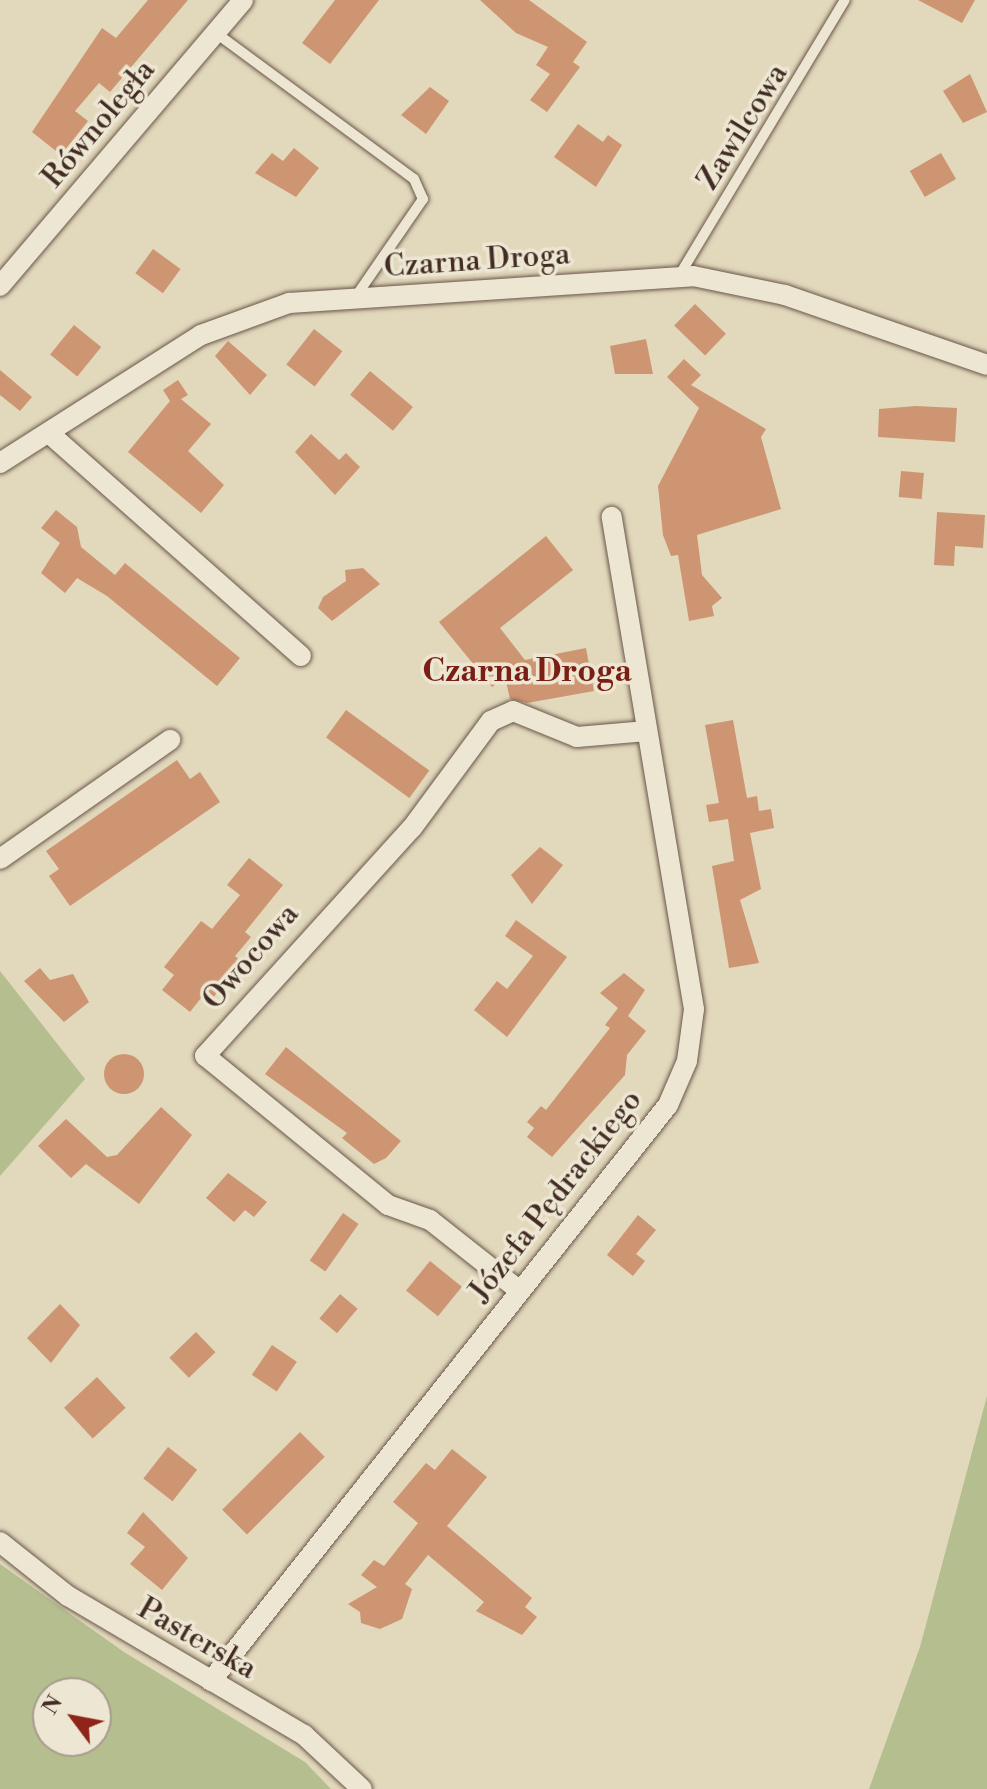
<!DOCTYPE html>
<meta charset="utf-8">
<style>
body{margin:0}
#map{position:relative;width:987px;height:1789px;overflow:hidden;background:#e2d8bc;font-family:"Libre Bodoni",serif}
div>[style]{position:absolute}
.green>*{inset:0;background:#b5be8f}
.building>*{inset:0;background:#ce9572;transform-origin:0 0}
.round{border-radius:50%}
.roads{filter:drop-shadow(0 0 2px #6a574a) drop-shadow(0 0 2px #6a574a)}
.service>*{height:10px;margin:-5px;padding:0 5px;transform-origin:5px;border-radius:5px;background:#ece6d3}
.minor>*{height:20px;margin:-10px;padding:0 10px;transform-origin:10px;border-radius:10px;background:#ece6d3}
span{translate:-50% -50%;white-space:nowrap;text-align:center;line-height:1.15;-webkit-text-stroke:7px #ece6d3;paint-order:stroke}
.street-label{font-size:30px;color:#422c24}
.neighbourhood-label{font-size:32px;color:#7a1f14;font-weight:700}
.north{position:absolute;left:32px;top:1677px;width:80px;height:80px;box-sizing:border-box;background:#ece6d3;border:2px solid #a89c8d;border-radius:50%;rotate:302deg;font-size:22px;font-weight:700;line-height:32px;text-align:center;color:#422c24}
.north::after{content:'';display:block;margin:auto;width:28px;height:36px;background:#8f2418;clip-path:polygon(50% 0,100% 100%,50% 72%,0 100%)}
</style>
<div id="map">
<div class="green">
<i style="clip-path:polygon(0 971px,85px 1079px,0 1176px)"></i>
<i style="clip-path:polygon(987px 1396px,987px 1789px,869px 1789px,920px 1647px)"></i>
<i style="clip-path:polygon(evenodd,0 1564px,124px 1652px,305px 1762px,331px 1789px,0 1789px,0 1564px,48px 1693px,96px 1693px,96px 1741px,48px 1741px,48px 1693px)"></i>
</div>
<div class="building">
<i style="clip-path:polygon(148px 0,188px 0,110px 92px,99px 83px,75px 111px,88px 121px,61px 155px,32px 132px,102px 28px,116px 38px)"></i>
<i style="clip-path:polygon(335px 0,379px 0,330px 64px,302px 43px)"></i>
<i style="clip-path:polygon(480px 0,529px 0,587px 42px,573px 62px,580px 67px,547px 112px,530px 100px,550px 74px,536px 65px,548px 47px,516px 33px)"></i>
<i style="clip-path:polygon(918px 0,975px 0,962px 23px)"></i>
<i style="clip-path:polygon(970px 74px,987px 112px,963px 123px,943px 91px)"></i>
<i style="clip-path:polygon(430px 87px,449px 101px,426px 134px,401px 115px)"></i>
<i style="clip-path:polygon(578px 124px,603px 142px,608px 135px,622px 145px,596px 187px,554px 157px)"></i>
<i style="clip-path:polygon(294px 148px,319px 168px,296px 197px,255px 173px,272px 153px,283px 161px)"></i>
<i style="left:941px;top:153px;width:30px;height:36px;rotate:60deg"></i>
<i style="left:153px;top:249px;width:34px;height:30px;rotate:36deg"></i>
<i style="left:695px;top:304px;width:43px;height:30px;rotate:44deg"></i>
<i style="left:74px;top:325px;width:35px;height:38px;rotate:39deg"></i>
<i style="left:314px;top:329px;width:36px;height:45px;rotate:38deg"></i>
<i style="clip-path:polygon(646px 339px,653px 374px,615px 374px,610px 346px)"></i>
<i style="clip-path:polygon(228px 341px,267px 375px,250px 395px,215px 356px)"></i>
<i style="clip-path:polygon(684px 359px,701px 375px,691px 385px,766px 429px,761px 437px,781px 509px,697px 535px,702px 575px,722px 598px,712px 606px,714px 616px,689px 621px,678px 555px,671px 556px,663px 535px,658px 486px,699px 408px,667px 377px)"></i>
<i style="clip-path:polygon(0 370px,32px 397px,20px 411px,0 395px)"></i>
<i style="left:370px;top:371px;width:56px;height:31px;rotate:40deg"></i>
<i style="clip-path:polygon(178px 380px,188px 395px,181px 399px,211px 424px,188px 451px,224px 485px,201px 513px,128px 452px,170px 401px,163px 390px)"></i>
<i style="clip-path:polygon(916px 406px,957px 408px,955px 442px,878px 437px,879px 409px)"></i>
<i style="clip-path:polygon(311px 434px,339px 460px,346px 453px,360px 467px,335px 495px,295px 452px)"></i>
<i style="left:901px;top:471px;width:23px;height:26px;rotate:5deg"></i>
<i style="clip-path:polygon(56px 510px,77px 527px,81px 547px,115px 575px,125px 563px,240px 658px,217px 686px,107px 596px,77px 578px,65px 593px,41px 573px,60px 543px,41px 528px)"></i>
<i style="clip-path:polygon(937px 512px,985px 515px,983px 548px,955px 546px,954px 566px,934px 565px)"></i>
<i style="clip-path:polygon(546px 536px,573px 570px,500px 628px,525px 660px,586px 648px,594px 691px,527px 703px,510px 699px,505px 677px,492px 687px,439px 622px)"></i>
<i style="clip-path:polygon(363px 568px,380px 584px,332px 621px,318px 608px,323px 597px,346px 581px,345px 570px)"></i>
<i style="left:346px;top:710px;width:103px;height:34px;rotate:36deg"></i>
<i style="clip-path:polygon(733px 720px,747px 798px,757px 796px,759px 811px,771px 809px,774px 828px,750px 833px,761px 889px,740px 900px,759px 963px,729px 968px,712px 866px,734px 861px,728px 819px,709px 822px,706px 805px,719px 803px,705px 725px)"></i>
<i style="clip-path:polygon(177px 760px,190px 779px,200px 772px,220px 802px,70px 906px,49px 876px,59px 869px,46px 851px)"></i>
<i style="clip-path:polygon(540px 847px,563px 865px,532px 904px,511px 875px)"></i>
<i style="clip-path:polygon(249px 858px,283px 885px,245px 932px,251px 937px,235px 956px,242px 962px,212px 999px,205px 993px,190px 1012px,162px 990px,174px 975px,164px 967px,201px 921px,212px 929px,240px 895px,227px 885px)"></i>
<i style="clip-path:polygon(516px 920px,567px 957px,507px 1037px,474px 1010px,497px 981px,507px 989px,533px 956px,505px 936px)"></i>
<i style="clip-path:polygon(40px 968px,50px 980px,73px 974px,89px 1002px,64px 1022px,24px 981px)"></i>
<i style="clip-path:polygon(624px 973px,645px 990px,628px 1016px,646px 1031px,627px 1055px,625px 1075px,552px 1157px,527px 1137px,534px 1128px,527px 1122px,541px 1106px,546px 1110px,610px 1028px,605px 1025px,618px 1008px,600px 993px)"></i>
<i style="clip-path:polygon(286px 1047px,401px 1141px,386px 1158px,374px 1164px,342px 1138px,347px 1133px,265px 1074px)"></i>
<i class="round" style="left:104px;top:1054px;width:40px;height:40px"></i>
<i style="clip-path:polygon(161px 1107px,192px 1135px,139px 1204px,86px 1164px,71px 1178px,38px 1146px,66px 1119px,107px 1157px,117px 1155px)"></i>
<i style="clip-path:polygon(228px 1173px,267px 1202px,254px 1217px,245px 1210px,234px 1222px,206px 1198px)"></i>
<i style="left:343px;top:1213px;width:19px;height:58px;rotate:35deg"></i>
<i style="clip-path:polygon(638px 1215px,656px 1230px,636px 1254px,645px 1261px,633px 1276px,607px 1255px)"></i>
<i style="left:430px;top:1261px;width:41px;height:38px;rotate:39deg"></i>
<i style="left:340px;top:1294px;width:23px;height:32px;rotate:40deg"></i>
<i style="clip-path:polygon(60px 1304px,80px 1325px,51px 1363px,27px 1338px)"></i>
<i style="left:196px;top:1332px;width:28px;height:37px;rotate:46deg"></i>
<i style="left:272px;top:1345px;width:30px;height:36px;rotate:34deg"></i>
<i style="left:97px;top:1377px;width:42px;height:45px;rotate:47deg"></i>
<i style="left:300px;top:1432px;width:35px;height:110px;rotate:45deg"></i>
<i style="left:168px;top:1447px;width:37px;height:40px;rotate:38deg"></i>
<i style="clip-path:polygon(452px 1449px,487px 1477px,447px 1526px,532px 1598px,525px 1607px,537px 1617px,522px 1635px,476px 1611px,484px 1602px,428px 1555px,405px 1584px,412px 1589px,402px 1619px,380px 1629px,361px 1623px,360px 1612px,348px 1604px,377px 1587px,361px 1575px,374px 1560px,384px 1566px,418px 1523px,393px 1502px,426px 1463px,435px 1470px)"></i>
<i style="clip-path:polygon(143px 1512px,188px 1558px,162px 1590px,130px 1564px,145px 1547px,127px 1533px)"></i>
</div>
<div class="roads">
<div class="service">
<i style="left:216px;top:33px;width:246px;rotate:36.4deg"></i>
<i style="left:414px;top:179px;width:22px;rotate:66deg"></i>
<i style="left:423px;top:199px;width:121px;rotate:124.6deg"></i>
<i style="left:679px;top:276px;width:322px;rotate:-59deg"></i>
</div>
<div class="minor">
<i style="left:0;top:286px;width:375px;rotate:-49.6deg"></i>
<i style="left:50px;top:434px;width:335px;rotate:41.5deg"></i>
<i style="left:0;top:463px;width:238px;rotate:-32.5deg"></i>
<i style="left:201px;top:335px;width:94px;rotate:-20deg"></i>
<i style="left:289px;top:303px;width:405px;rotate:-3.8deg"></i>
<i style="left:693px;top:276px;width:94px;rotate:11.7deg"></i>
<i style="left:785px;top:295px;width:214px;rotate:19.1deg"></i>
<i style="left:0;top:859px;width:208px;rotate:-35deg"></i>
<i style="left:520px;top:1291px;width:115px;rotate:-141.7deg"></i>
<i style="left:430px;top:1220px;width:45px;rotate:-160.3deg"></i>
<i style="left:388px;top:1205px;width:236px;rotate:-140.8deg"></i>
<i style="left:205px;top:1056px;width:308px;rotate:-47.8deg"></i>
<i style="left:412px;top:828px;width:133px;rotate:-53.6deg"></i>
<i style="left:491px;top:721px;width:24px;rotate:-24deg"></i>
<i style="left:513px;top:711px;width:69px;rotate:22.1deg"></i>
<i style="left:577px;top:737px;width:70px;rotate:-4.9deg"></i>
<i style="left:0;top:1542px;width:87px;rotate:38.5deg"></i>
<i style="left:68px;top:1596px;width:274px;rotate:30.5deg"></i>
<i style="left:304px;top:1735px;width:79px;rotate:43deg"></i>
<i style="left:211px;top:1681px;width:735px;rotate:-51.57deg"></i>
<i style="left:668px;top:1105px;width:48px;rotate:-66.6deg"></i>
<i style="left:687px;top:1061px;width:52px;rotate:-82.3deg"></i>
<i style="left:694px;top:1009px;width:499px;rotate:-99.5deg"></i>
</div>
</div>
<div class="street-label">
<span style="left:99px;top:124px;rotate:-50deg">Równoległa</span>
<span style="left:743px;top:127px;rotate:-58deg">Zawilcowa</span>
<span style="left:477px;top:261px;rotate:-4deg">Czarna Droga</span>
<span style="left:251px;top:957px;rotate:-49deg">Owocowa</span>
<span style="left:556px;top:1196px;rotate:-52deg">Józefa Pędrackiego</span>
<span style="left:197px;top:1639px;rotate:30deg">Pasterska</span>
</div>
<div class="neighbourhood-label">
<span style="left:527px;top:671px">Czarna Droga</span>
</div>
<div class="north">N</div>
</div>
